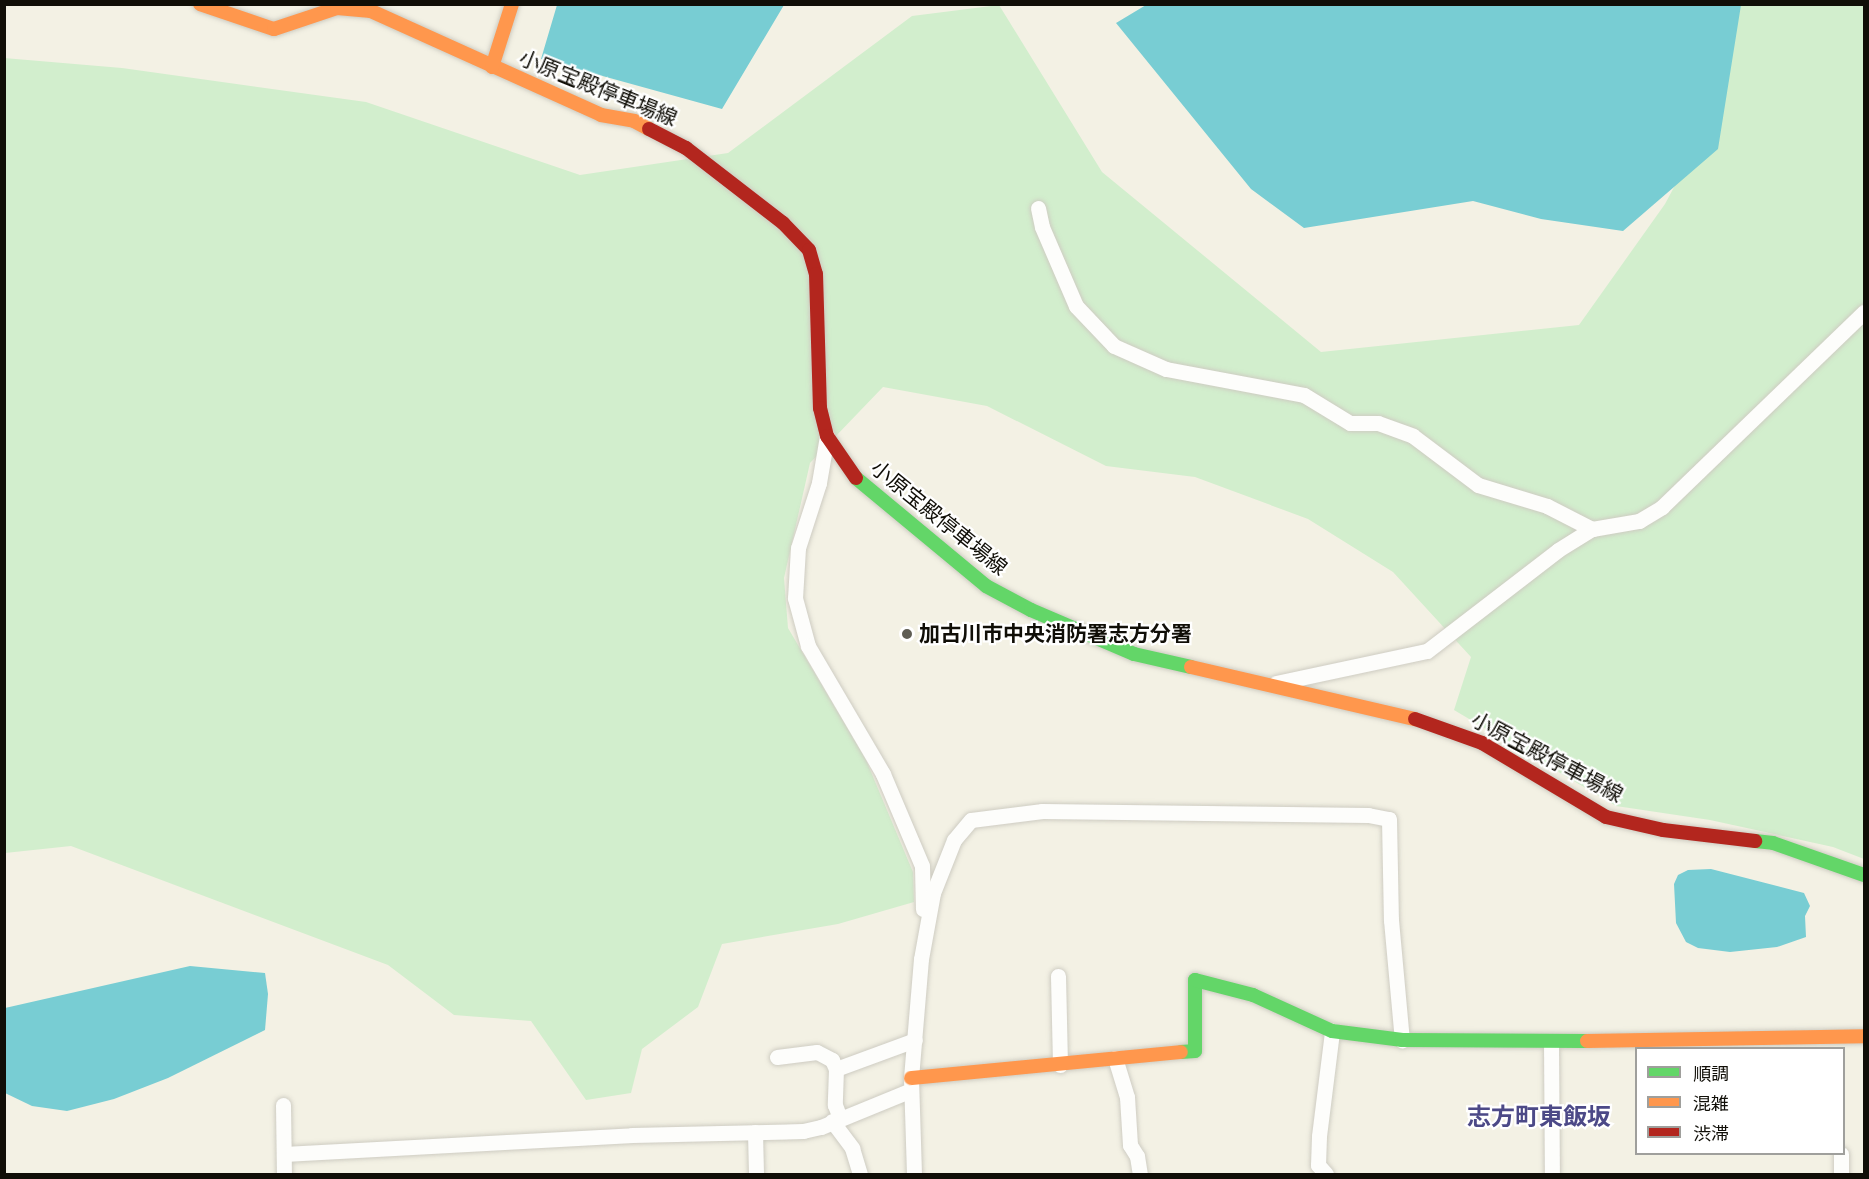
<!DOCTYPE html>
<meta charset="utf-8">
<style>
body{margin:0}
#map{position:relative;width:1869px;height:1179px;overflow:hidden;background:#f3f1e4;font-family:"Fira Sans Condensed","Noto Sans JP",sans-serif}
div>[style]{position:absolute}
.green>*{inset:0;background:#d2eecd}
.water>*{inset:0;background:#78cdd3}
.roads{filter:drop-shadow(0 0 2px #ceccc2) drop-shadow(0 0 2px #ceccc2)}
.street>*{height:15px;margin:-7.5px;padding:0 7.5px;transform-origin:7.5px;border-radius:7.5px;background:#fdfdfb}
.fast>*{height:14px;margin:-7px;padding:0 7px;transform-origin:7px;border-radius:7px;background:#63d668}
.slow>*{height:14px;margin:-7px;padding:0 7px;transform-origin:7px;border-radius:7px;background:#ff974d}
.jam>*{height:14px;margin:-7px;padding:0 7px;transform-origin:7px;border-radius:7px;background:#b3261e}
.dots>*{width:16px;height:16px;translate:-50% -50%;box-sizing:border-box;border:3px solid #fff;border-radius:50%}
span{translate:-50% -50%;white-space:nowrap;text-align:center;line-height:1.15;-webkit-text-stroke:4.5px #fff;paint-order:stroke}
.street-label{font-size:21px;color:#100e07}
.poi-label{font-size:21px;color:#100e07;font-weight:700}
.left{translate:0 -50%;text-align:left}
.quarter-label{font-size:24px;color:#4c4987;font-weight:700}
.frame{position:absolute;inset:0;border:6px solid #100e07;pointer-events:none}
.legend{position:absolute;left:1635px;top:1047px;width:210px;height:108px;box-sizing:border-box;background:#fff;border:2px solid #9f9f9c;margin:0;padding:8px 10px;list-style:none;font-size:18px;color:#100e07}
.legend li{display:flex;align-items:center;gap:12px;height:30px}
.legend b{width:30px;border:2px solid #9f9f9c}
</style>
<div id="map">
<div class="green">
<i style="clip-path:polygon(999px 5px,1102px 172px,1321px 352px,1579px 325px,1665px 204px,1709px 122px,1650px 5px,1864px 5px,1864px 859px,1833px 847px,1710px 820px,1616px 806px,1454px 710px,1471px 657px,1393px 572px,1308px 519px,1195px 477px,1106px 466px,987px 406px,883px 387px,810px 463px,784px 578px,788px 628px,866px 760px,913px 872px,914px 902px,838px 924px,722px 944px,698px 1007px,642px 1049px,631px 1093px,586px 1100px,531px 1021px,454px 1015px,388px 965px,71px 846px,5px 853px,4px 58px,122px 68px,366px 102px,580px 175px,728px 153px,912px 16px)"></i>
</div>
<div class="water">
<i style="clip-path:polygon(557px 5px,557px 4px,784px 5px,722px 109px,541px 59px)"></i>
<i style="clip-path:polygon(1146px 5px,1146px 4px,1741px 5px,1718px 149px,1623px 231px,1541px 219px,1473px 201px,1304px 228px,1251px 189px,1116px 23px)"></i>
<i style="clip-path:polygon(1711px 869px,1804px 893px,1810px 906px,1805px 916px,1806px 937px,1777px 947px,1730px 952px,1698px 948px,1686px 942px,1676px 923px,1674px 884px,1678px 875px,1688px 870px)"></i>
<i style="clip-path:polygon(190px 966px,265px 973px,268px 994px,265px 1030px,168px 1078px,114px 1099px,67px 1111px,32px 1106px,5px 1093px,5px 1008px)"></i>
</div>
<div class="roads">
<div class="street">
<i style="left:1038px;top:208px;width:19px;rotate:78deg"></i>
<i style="left:1042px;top:227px;width:86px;rotate:66.7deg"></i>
<i style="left:1076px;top:306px;width:55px;rotate:46.5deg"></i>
<i style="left:1114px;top:346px;width:57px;rotate:23.9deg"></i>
<i style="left:1166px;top:369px;width:140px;rotate:10.7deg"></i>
<i style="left:1304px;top:395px;width:54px;rotate:31.3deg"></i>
<i style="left:1350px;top:423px;width:28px"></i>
<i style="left:1378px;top:423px;width:37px;rotate:20deg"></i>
<i style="left:1413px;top:436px;width:81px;rotate:37deg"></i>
<i style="left:1478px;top:485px;width:72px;rotate:16.9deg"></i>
<i style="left:1547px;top:506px;width:51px;rotate:27.1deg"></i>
<i style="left:827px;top:436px;width:48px;rotate:99.7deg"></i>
<i style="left:819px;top:483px;width:68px;rotate:107.9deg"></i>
<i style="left:798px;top:548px;width:50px;rotate:93.4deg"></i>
<i style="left:795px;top:598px;width:50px;rotate:74.8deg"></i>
<i style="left:808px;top:646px;width:148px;rotate:59.6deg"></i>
<i style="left:883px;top:774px;width:100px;rotate:67deg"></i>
<i style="left:922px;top:866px;width:43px;rotate:88.7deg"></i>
<i style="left:1276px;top:683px;width:154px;rotate:-12deg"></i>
<i style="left:1427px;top:651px;width:165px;rotate:-37.6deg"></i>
<i style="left:1558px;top:550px;width:40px;rotate:-32deg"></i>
<i style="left:1592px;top:529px;width:48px;rotate:-9.7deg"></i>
<i style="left:1639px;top:521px;width:27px;rotate:-31deg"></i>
<i style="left:1662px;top:507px;width:281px;rotate:-44deg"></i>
<i style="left:1058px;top:976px;width:89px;rotate:88.7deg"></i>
<i style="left:1551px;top:1042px;width:132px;rotate:89.6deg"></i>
<i style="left:777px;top:1057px;width:40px;rotate:-7.1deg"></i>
<i style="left:817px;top:1052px;width:17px;rotate:28deg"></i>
<i style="left:832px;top:1060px;width:10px;rotate:66deg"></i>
<i style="left:836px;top:1069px;width:36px;rotate:92deg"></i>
<i style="left:835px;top:1105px;width:14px;rotate:69deg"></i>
<i style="left:1115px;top:1058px;width:41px;rotate:72.9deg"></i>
<i style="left:1127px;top:1097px;width:48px;rotate:86.4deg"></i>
<i style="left:1130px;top:1145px;width:13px;rotate:58deg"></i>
<i style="left:1137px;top:1156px;width:18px;rotate:81deg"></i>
<i style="left:836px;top:1069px;width:84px;rotate:-20.2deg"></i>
<i style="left:283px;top:1105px;width:69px;rotate:89.2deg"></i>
<i style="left:832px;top:1121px;width:34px;rotate:53deg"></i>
<i style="left:852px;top:1148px;width:27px;rotate:73deg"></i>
<i style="left:755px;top:1132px;width:42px;rotate:88.6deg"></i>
<i style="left:284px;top:1154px;width:349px;rotate:-3.1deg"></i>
<i style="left:632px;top:1135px;width:171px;rotate:-1.3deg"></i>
<i style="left:803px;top:1131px;width:18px;rotate:-13deg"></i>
<i style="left:821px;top:1127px;width:97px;rotate:-22.3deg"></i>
<i style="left:1841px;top:1154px;width:20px;rotate:90deg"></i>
<i style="left:914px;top:1174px;width:96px;rotate:-91.8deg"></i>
<i style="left:911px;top:1078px;width:119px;rotate:-85.2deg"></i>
<i style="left:921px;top:959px;width:67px;rotate:-79.7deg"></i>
<i style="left:933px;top:893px;width:57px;rotate:-68.4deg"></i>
<i style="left:954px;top:840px;width:26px;rotate:-50deg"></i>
<i style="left:971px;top:820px;width:72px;rotate:-7.2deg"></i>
<i style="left:1042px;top:811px;width:326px;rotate:0.7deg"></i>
<i style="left:1368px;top:815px;width:21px;rotate:11deg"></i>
<i style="left:1389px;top:819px;width:101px;rotate:88.9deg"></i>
<i style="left:1391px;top:920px;width:121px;rotate:84.8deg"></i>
<i style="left:1326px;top:1174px;width:12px;rotate:-132deg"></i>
<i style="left:1318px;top:1165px;width:29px;rotate:-88deg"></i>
<i style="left:1319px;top:1136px;width:106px;rotate:-82.9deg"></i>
</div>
<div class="fast">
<i style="left:856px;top:478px;width:169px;rotate:39.7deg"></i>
<i style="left:986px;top:586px;width:51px;rotate:28.1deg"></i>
<i style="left:1031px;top:610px;width:112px;rotate:23.1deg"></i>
<i style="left:1134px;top:654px;width:58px;rotate:12.8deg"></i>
<i style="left:1755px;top:841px;width:18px;rotate:6deg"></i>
<i style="left:1773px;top:843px;width:96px;rotate:19.4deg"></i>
<i style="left:1181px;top:1052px;width:14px;rotate:-4deg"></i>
<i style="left:1195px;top:1051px;width:71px;rotate:-90deg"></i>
<i style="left:1195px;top:980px;width:60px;rotate:14.5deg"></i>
<i style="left:1253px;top:995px;width:87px;rotate:24.5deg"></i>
<i style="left:1332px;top:1031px;width:71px;rotate:7.3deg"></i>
<i style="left:1402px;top:1040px;width:185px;rotate:0.3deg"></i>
</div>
<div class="slow">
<i style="left:200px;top:4px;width:78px;rotate:18.7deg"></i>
<i style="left:274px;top:29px;width:66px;rotate:-18.4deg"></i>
<i style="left:337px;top:8px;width:34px;rotate:5deg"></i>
<i style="left:371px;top:11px;width:252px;rotate:24.3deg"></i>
<i style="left:601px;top:115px;width:34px;rotate:10deg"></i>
<i style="left:634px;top:121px;width:17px;rotate:28deg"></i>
<i style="left:492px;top:67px;width:66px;rotate:-72.4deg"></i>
<i style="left:1191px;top:667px;width:230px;rotate:13.1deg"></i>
<i style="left:1587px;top:1041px;width:277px;rotate:-1deg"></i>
<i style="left:911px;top:1078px;width:271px;rotate:-5.5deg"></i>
</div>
<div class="jam">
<i style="left:649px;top:129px;width:42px;rotate:27.2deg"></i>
<i style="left:686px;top:148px;width:123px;rotate:37.7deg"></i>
<i style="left:783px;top:223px;width:37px;rotate:46deg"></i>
<i style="left:809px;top:250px;width:25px;rotate:74deg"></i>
<i style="left:816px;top:274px;width:134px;rotate:88.3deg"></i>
<i style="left:820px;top:408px;width:29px;rotate:76deg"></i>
<i style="left:827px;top:436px;width:51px;rotate:55.4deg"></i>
<i style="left:1415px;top:719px;width:71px;rotate:19.7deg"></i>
<i style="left:1482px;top:743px;width:144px;rotate:30.8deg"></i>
<i style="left:1606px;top:817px;width:58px;rotate:12.8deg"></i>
<i style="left:1663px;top:830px;width:93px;rotate:6.8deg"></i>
</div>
</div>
<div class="dots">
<i style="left:907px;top:634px;background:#5f5d54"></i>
</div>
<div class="street-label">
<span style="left:598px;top:88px;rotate:22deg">小原宝殿停車場線</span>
<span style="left:939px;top:518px;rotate:39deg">小原宝殿停車場線</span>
<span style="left:1547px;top:757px;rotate:28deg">小原宝殿停車場線</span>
</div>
<div class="poi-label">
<span class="left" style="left:919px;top:634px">加古川市中央消防署志方分署</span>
</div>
<div class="quarter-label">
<span style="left:1539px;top:1118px">志方町東飯坂</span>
</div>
<div class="frame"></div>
<ul class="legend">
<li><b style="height:8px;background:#63d668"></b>順調</li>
<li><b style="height:8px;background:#ff974d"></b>混雑</li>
<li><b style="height:8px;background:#b3261e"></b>渋滞</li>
</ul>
</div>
